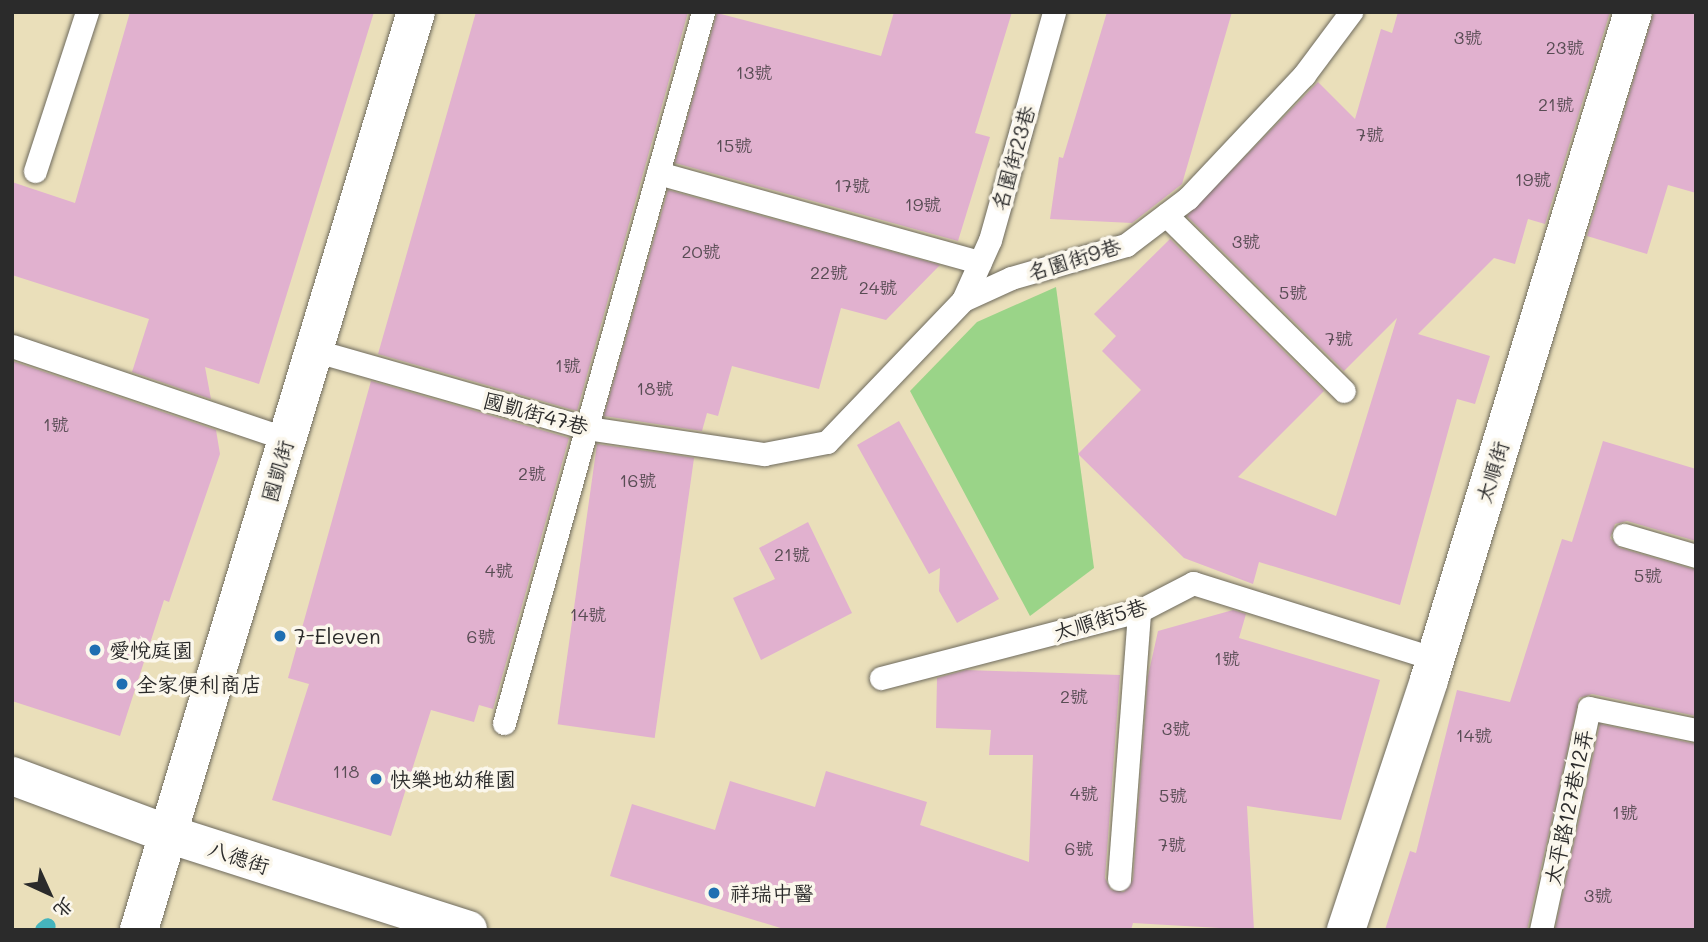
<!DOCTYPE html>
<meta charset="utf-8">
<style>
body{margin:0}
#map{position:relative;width:1708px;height:942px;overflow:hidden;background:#eadfba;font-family:Mali,"LXGW WenKai TC",sans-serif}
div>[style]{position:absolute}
.green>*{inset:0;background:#9ad488}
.stream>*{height:16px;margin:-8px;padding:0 8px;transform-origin:8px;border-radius:8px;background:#45b4bd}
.building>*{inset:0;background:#e1b1cf;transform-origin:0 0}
.roads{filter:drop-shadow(0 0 2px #6e6a5d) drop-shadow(0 0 2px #6e6a5d)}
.service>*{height:23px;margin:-11.5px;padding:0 11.5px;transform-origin:11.5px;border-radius:11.5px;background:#fff}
.minor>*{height:38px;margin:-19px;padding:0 19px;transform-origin:19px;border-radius:19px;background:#fff}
.tertiary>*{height:38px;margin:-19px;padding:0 19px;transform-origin:19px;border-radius:19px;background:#fff}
.dots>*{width:19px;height:19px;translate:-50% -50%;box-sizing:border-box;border:4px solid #fbf7ec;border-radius:50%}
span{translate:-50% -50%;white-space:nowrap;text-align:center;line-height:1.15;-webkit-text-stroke:7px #fbf7ec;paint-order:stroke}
.number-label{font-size:18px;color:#584c54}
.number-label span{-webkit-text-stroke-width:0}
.street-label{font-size:21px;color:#2b2b2b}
.poi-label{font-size:21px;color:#2b2b2b}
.left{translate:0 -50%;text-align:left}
.frame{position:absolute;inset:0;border:14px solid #2b2b2b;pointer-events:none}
.north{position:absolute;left:14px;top:858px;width:70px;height:70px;-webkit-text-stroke:5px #fbf7ec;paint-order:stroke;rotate:135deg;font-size:19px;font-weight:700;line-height:28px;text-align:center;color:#2b2b2b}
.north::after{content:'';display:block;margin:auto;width:24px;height:32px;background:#2b2b2b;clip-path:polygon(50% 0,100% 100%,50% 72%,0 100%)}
</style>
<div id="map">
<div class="green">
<i style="clip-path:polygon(1056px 287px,1094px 568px,1030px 616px,910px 391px,977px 322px)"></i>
</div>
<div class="stream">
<i style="left:43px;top:930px;width:6px;rotate:-39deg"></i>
</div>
<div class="building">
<i style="clip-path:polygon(130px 12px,374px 12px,259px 384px,205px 367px,211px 399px,132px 372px,149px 319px,12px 275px,12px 182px,75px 203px)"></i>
<i style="clip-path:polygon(476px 12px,688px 12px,577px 411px,378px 354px)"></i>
<i style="clip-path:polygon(894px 12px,1012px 12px,975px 133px,990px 137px,958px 241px,675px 163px,717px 13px,881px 56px)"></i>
<i style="clip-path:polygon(1107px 12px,1232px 12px,1182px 184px,1132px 223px,1050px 219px,1059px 157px,1063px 158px)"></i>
<i style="clip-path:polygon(1398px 12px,1610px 12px,1545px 224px,1528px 219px,1515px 264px,1494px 258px,1418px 334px,1490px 356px,1475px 404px,1457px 399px,1400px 605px,1259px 562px,1253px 584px,1184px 558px,1078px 454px,1141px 390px,1102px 351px,1116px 336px,1094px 314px,1170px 239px,1324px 391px,1238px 477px,1336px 516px,1397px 318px,1344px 371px,1187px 216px,1318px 82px,1355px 119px,1381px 29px,1392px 33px)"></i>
<i style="clip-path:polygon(1654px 12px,1696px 12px,1696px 193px,1668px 185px,1647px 254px,1587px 236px)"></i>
<i style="clip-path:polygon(668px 190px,940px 265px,886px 320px,841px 308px,819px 389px,732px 366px,718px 416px,707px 413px,702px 431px,604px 416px)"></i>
<i style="clip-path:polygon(12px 361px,216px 430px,220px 454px,169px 602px,164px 600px,120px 736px,12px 701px)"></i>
<i style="clip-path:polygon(371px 381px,569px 438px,493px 709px,479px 705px,474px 722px,431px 710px,391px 836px,272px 800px,309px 684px,288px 678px)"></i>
<i style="clip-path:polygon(899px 421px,999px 599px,957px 623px,939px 591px,940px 568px,929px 574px,857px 445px)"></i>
<i style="clip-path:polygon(1603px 441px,1696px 469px,1696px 541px,1627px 521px,1615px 524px,1610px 538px,1620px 548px,1696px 570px,1696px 716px,1592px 694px,1579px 698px,1527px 930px,1385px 930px,1410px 851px,1416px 853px,1457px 690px,1510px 702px,1562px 539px,1572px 542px)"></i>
<i style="left:597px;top:444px;width:98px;height:283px;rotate:8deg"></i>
<i style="clip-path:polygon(808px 522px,852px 613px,761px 660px,733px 598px,775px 579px,759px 548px)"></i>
<i style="clip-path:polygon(1233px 610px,1246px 614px,1239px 638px,1380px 680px,1341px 820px,1247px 806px,1254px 930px,1133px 923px,1131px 930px,787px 930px,610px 876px,632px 804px,715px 830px,730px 781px,815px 807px,826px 771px,927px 802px,920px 825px,1029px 862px,1033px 755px,989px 755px,991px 730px,936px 728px,937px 678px,966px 670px,1120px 675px,1105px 878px,1111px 890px,1124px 892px,1133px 880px,1148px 676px,1158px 631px)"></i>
<i style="clip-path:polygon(1600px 724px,1696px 744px,1696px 930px,1555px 930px)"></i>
</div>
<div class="roads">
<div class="service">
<i style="left:35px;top:171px;width:167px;rotate:-71.9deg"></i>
<i style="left:658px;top:173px;width:334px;rotate:15.5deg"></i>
<i style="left:1166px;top:215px;width:250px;rotate:44.7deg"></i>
<i style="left:963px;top:300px;width:66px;rotate:-65.8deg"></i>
<i style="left:990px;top:240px;width:237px;rotate:-74.3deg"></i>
<i style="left:12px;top:346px;width:289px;rotate:18.7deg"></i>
<i style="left:313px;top:350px;width:285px;rotate:15.9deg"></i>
<i style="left:587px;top:428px;width:179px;rotate:8.4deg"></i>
<i style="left:764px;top:454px;width:64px;rotate:-10.8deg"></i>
<i style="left:827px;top:442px;width:197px;rotate:-46.2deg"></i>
<i style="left:963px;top:300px;width:53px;rotate:-24.6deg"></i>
<i style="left:1011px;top:278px;width:120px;rotate:-16deg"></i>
<i style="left:1126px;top:245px;width:78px;rotate:-37.2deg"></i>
<i style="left:1188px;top:198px;width:169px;rotate:-46.7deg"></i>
<i style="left:1304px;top:75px;width:79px;rotate:-53.3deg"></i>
<i style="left:1624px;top:535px;width:75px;rotate:16.3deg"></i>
<i style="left:881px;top:678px;width:267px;rotate:-14.6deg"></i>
<i style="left:1139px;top:611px;width:61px;rotate:-27.4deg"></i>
<i style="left:1193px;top:583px;width:254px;rotate:17.4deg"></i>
<i style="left:504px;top:723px;width:738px;rotate:-74.36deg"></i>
<i style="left:1119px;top:879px;width:269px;rotate:-85.7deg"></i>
<i style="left:1541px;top:930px;width:227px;rotate:-77.8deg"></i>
<i style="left:1589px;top:708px;width:109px;rotate:11.6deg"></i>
</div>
<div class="minor">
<i style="left:139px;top:930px;width:959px;rotate:-73.21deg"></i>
<i style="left:1346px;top:930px;width:263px;rotate:-71.6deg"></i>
<i style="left:1429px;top:680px;width:698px;rotate:-73.02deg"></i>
</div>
<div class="tertiary">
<i style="left:12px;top:776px;width:166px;rotate:20.4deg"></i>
<i style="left:168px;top:834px;width:315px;rotate:17.7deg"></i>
</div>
</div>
<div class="dots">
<i style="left:280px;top:636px;background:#1f6fb2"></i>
<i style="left:95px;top:650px;background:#1f6fb2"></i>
<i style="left:122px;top:684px;background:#1f6fb2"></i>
<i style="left:376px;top:779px;background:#1f6fb2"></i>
<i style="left:714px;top:893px;background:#1f6fb2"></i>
</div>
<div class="number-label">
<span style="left:1468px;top:37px">3號</span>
<span style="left:1565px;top:47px">23號</span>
<span style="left:754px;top:72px">13號</span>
<span style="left:1556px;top:104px">21號</span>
<span style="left:1370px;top:134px">7號</span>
<span style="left:734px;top:145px">15號</span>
<span style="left:1533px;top:179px">19號</span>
<span style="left:852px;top:185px">17號</span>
<span style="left:923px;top:204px">19號</span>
<span style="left:1246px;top:241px">3號</span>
<span style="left:701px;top:251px">20號</span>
<span style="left:829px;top:272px">22號</span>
<span style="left:878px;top:287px">24號</span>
<span style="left:1293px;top:292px">5號</span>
<span style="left:1339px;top:338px">7號</span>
<span style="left:568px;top:365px">1號</span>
<span style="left:655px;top:388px">18號</span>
<span style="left:56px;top:424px">1號</span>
<span style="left:532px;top:473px">2號</span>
<span style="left:638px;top:480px">16號</span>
<span style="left:792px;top:554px">21號</span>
<span style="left:499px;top:570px">4號</span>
<span style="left:1648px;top:575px">5號</span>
<span style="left:588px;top:614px">14號</span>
<span style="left:481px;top:636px">6號</span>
<span style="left:1227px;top:658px">1號</span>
<span style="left:1074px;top:696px">2號</span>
<span style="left:1176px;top:728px">3號</span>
<span style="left:1474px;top:735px">14號</span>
<span style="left:346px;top:771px">118</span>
<span style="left:1084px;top:793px">4號</span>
<span style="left:1173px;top:795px">5號</span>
<span style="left:1625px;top:812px">1號</span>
<span style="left:1172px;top:844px">7號</span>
<span style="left:1079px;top:848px">6號</span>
<span style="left:1598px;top:895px">3號</span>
</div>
<div class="street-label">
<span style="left:1013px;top:158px;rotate:-74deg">名園街23巷</span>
<span style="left:1074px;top:259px;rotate:-17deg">名園街9巷</span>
<span style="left:536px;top:413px;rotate:15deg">國凱街47巷</span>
<span style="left:277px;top:471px;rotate:-74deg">國凱街</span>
<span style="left:1492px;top:472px;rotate:-73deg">太順街</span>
<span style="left:1100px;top:619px;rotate:-17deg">太順街5巷</span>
<span style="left:1568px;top:807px;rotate:-78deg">太平路127巷12弄</span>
<span style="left:239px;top:857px;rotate:18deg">八德街</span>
</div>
<div class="poi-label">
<span class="left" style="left:294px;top:636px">7-Eleven</span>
<span class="left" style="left:109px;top:650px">愛悅庭園</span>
<span class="left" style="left:136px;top:684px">全家便利商店</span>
<span class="left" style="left:390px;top:779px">快樂地幼稚園</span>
<span class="left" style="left:730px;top:893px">祥瑞中醫</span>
</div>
<div class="frame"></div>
<div class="north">北</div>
</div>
